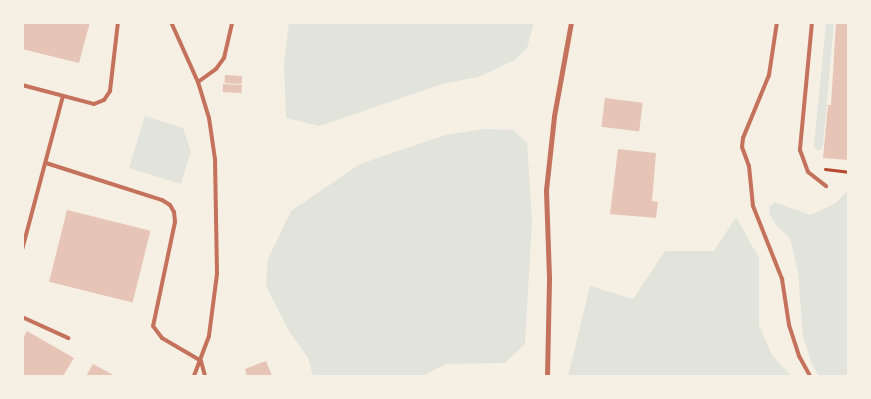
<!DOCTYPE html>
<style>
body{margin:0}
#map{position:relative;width:871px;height:399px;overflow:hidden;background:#f6efe4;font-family:Rubik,sans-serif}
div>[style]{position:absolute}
.green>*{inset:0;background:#e2e4dc}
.building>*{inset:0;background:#e6c5b7;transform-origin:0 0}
.path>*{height:3px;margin:-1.5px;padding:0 1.5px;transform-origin:1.5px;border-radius:1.5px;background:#b5482f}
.service>*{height:4px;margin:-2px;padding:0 2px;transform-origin:2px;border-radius:2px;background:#c5725c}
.minor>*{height:5px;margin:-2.5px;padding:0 2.5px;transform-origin:2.5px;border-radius:2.5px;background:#c5725c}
span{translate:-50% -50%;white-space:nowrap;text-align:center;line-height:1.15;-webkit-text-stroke:4px #f6efe4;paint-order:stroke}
.frame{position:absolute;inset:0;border:24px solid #f6efe4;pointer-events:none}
</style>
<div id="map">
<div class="green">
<i style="clip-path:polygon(289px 23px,289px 22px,534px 23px,527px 48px,515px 60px,478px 77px,442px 84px,320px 126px,286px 118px,284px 64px)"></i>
<i style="clip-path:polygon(826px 23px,834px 23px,823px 145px,821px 150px,817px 150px,814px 146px)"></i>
<i style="clip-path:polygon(145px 116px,183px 128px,191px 151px,181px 184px,129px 168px)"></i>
<i style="clip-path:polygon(484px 129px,513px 130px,527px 143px,532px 221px,525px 344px,505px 363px,446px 364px,422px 376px,313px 376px,308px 358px,289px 331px,266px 286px,268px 259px,291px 211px,360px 164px,445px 135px)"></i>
<i style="clip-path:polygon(848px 190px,848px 376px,819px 376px,812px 364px,803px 337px,798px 272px,790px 238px,776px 225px,770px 215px,769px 207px,775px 202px,810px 215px,836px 203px)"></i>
<i style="clip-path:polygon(736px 217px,759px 258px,759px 325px,772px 355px,791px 376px,568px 376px,590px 286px,633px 299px,665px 251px,714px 251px)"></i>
</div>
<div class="building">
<i style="clip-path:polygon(22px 22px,90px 22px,79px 63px,22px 49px)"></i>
<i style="clip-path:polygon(839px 22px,848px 22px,848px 160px,823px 158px,828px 105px,831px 105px,836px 23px)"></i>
<i style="left:225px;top:75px;width:17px;height:8px;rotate:3deg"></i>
<i style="left:223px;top:84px;width:19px;height:8px;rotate:3deg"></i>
<i style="left:605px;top:98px;width:38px;height:29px;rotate:7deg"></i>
<i style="clip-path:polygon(618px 149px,656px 153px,652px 201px,658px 202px,656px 218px,610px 214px)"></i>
<i style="left:67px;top:210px;width:86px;height:74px;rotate:14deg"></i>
<i style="clip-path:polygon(27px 331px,74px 358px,63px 376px,22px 376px,22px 340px)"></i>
<i style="clip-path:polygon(266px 361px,272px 376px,247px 376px,245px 369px)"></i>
<i style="clip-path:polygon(93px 364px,115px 376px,86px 376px)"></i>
</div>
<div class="path">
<i style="left:825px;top:169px;width:23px;rotate:7deg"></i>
</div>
<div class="service">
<i style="left:171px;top:22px;width:66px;rotate:65.8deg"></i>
<i style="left:198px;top:82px;width:38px;rotate:73deg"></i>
<i style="left:209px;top:118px;width:41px;rotate:81.7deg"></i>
<i style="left:215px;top:159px;width:115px;rotate:89deg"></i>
<i style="left:217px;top:274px;width:63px;rotate:97.4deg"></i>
<i style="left:209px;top:336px;width:43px;rotate:110.6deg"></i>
<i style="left:777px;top:22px;width:54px;rotate:98.6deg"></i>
<i style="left:769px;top:75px;width:68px;rotate:112.4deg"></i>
<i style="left:743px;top:138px;width:9px;rotate:96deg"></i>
<i style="left:742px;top:147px;width:20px;rotate:70deg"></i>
<i style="left:749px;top:166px;width:40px;rotate:84.3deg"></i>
<i style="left:753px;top:206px;width:79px;rotate:68.3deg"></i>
<i style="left:782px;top:279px;width:47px;rotate:81.3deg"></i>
<i style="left:789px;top:325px;width:33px;rotate:72deg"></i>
<i style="left:799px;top:356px;width:23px;rotate:61deg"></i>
<i style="left:812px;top:22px;width:129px;rotate:95.4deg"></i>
<i style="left:800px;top:150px;width:23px;rotate:70deg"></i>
<i style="left:808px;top:172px;width:23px;rotate:38deg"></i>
<i style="left:198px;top:82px;width:22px;rotate:-36deg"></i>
<i style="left:216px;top:69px;width:14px;rotate:-54deg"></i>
<i style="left:224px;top:58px;width:37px;rotate:-77deg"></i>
<i style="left:22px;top:85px;width:74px;rotate:14.8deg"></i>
<i style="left:94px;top:104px;width:11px;rotate:-22deg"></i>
<i style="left:104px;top:100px;width:11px;rotate:-56deg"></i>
<i style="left:110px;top:91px;width:69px;rotate:-83.4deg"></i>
<i style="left:46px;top:163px;width:122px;rotate:17.7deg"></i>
<i style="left:162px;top:200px;width:9px;rotate:32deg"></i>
<i style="left:170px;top:205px;width:8px;rotate:60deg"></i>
<i style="left:174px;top:212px;width:10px;rotate:84deg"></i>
<i style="left:175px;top:222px;width:106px;rotate:101.9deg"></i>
<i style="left:153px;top:326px;width:15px;rotate:53deg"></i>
<i style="left:162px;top:338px;width:45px;rotate:30.5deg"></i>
<i style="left:201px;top:361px;width:16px;rotate:75deg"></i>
<i style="left:22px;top:250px;width:159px;rotate:-75.1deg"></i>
<i style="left:22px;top:317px;width:51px;rotate:24.5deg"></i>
</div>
<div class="minor">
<i style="left:547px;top:376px;width:99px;rotate:-88.8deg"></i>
<i style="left:549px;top:277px;width:87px;rotate:-92deg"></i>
<i style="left:546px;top:190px;width:74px;rotate:-83.8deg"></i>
<i style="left:554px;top:116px;width:96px;rotate:-79.7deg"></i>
</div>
<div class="frame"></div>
</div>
